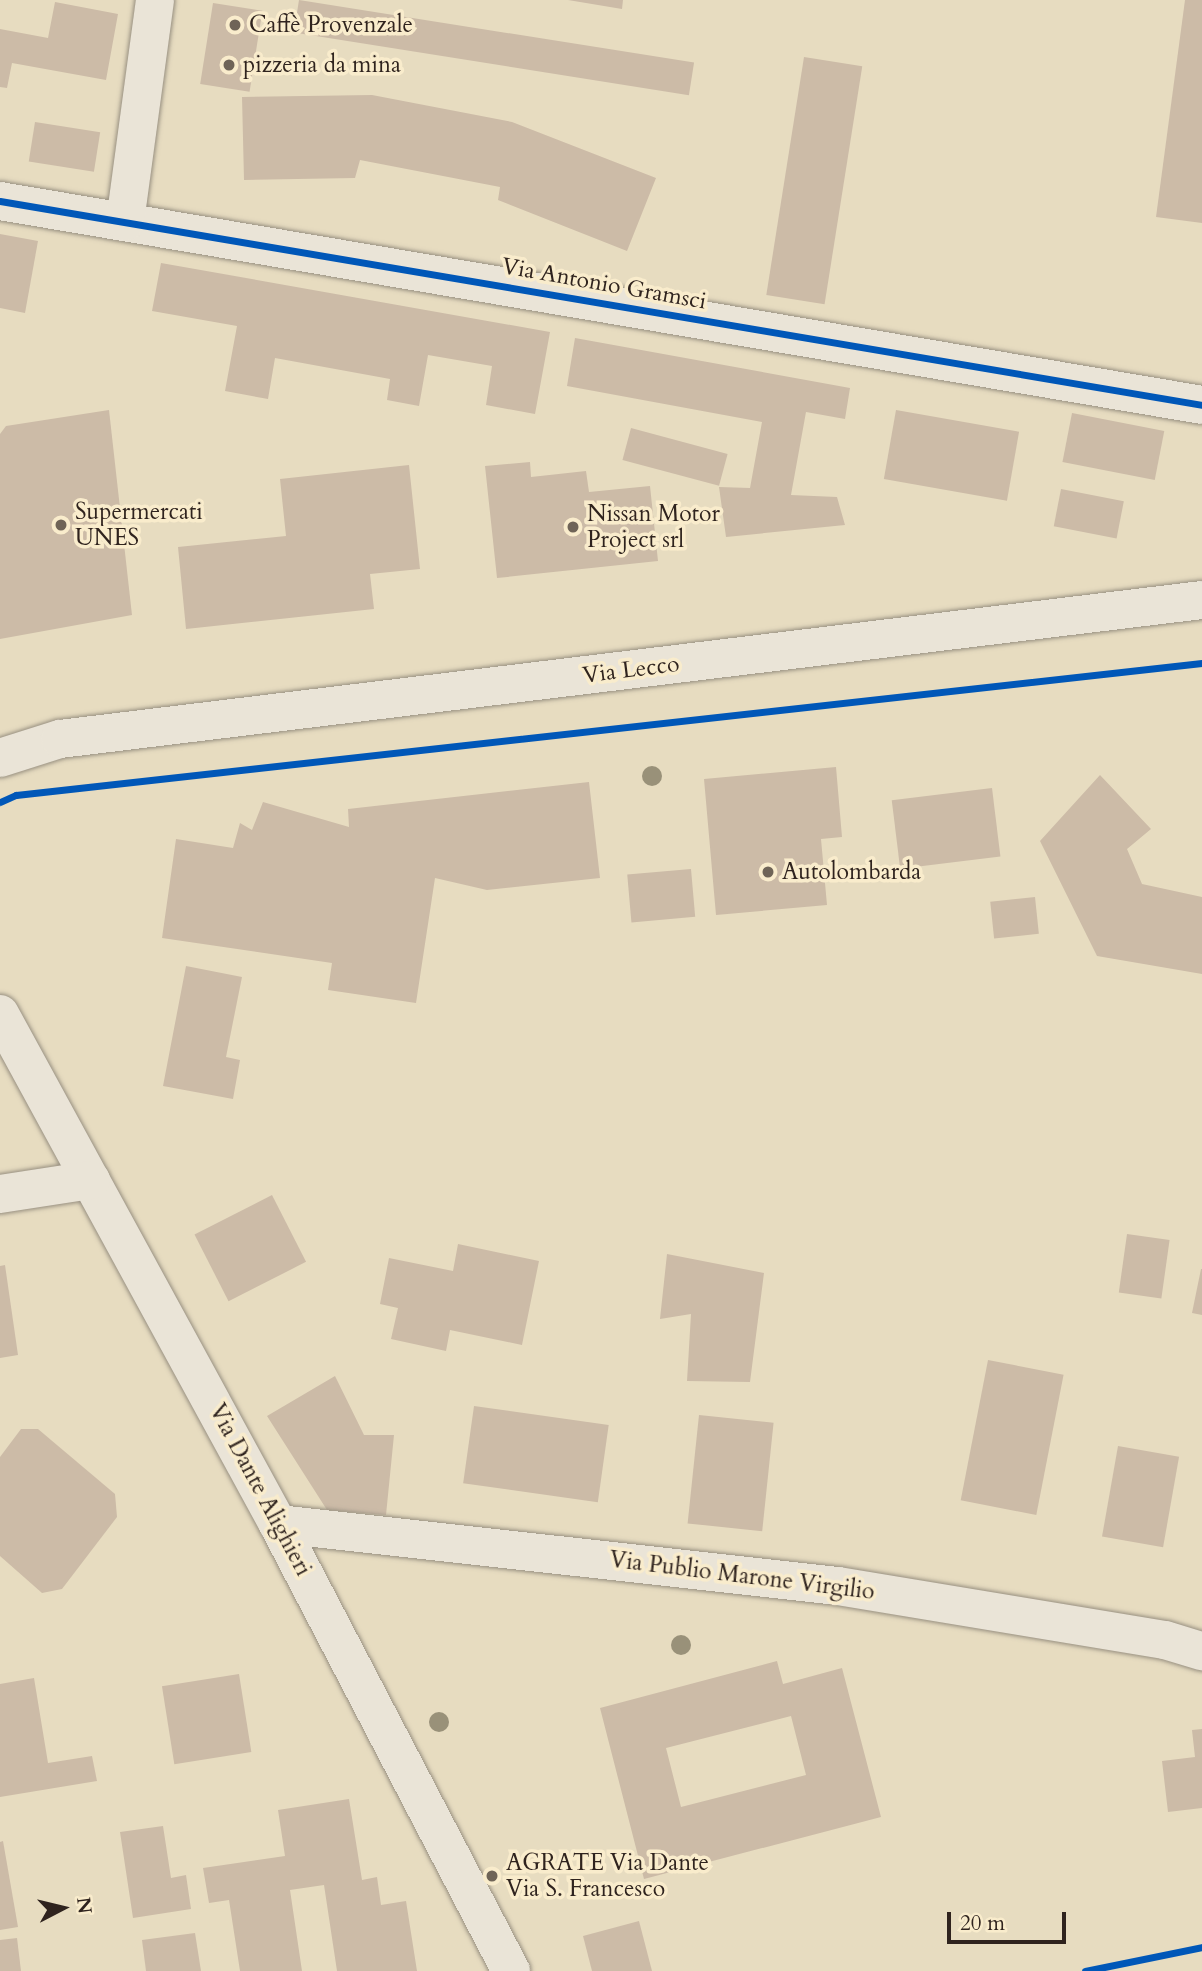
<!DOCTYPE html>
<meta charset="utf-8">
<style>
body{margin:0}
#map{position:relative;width:1202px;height:1971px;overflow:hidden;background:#e7dcc0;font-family:Cardo,serif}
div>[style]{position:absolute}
.building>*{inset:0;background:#ccbba7;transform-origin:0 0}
.roads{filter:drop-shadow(0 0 2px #989081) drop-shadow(0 0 2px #989081)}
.minor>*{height:38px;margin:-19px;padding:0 19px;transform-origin:19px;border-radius:19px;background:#eae4d7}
.cycleway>*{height:7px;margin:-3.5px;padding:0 3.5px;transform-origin:3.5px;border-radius:3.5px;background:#0057b8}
.trees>*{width:20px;height:20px;margin:-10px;border-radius:50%;background:#999179}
.dots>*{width:19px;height:19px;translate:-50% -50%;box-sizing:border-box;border:4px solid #f9eccc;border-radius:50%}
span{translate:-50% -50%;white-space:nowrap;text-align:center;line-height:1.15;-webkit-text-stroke:7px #f9eccc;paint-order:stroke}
.poi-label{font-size:23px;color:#2f231e}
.left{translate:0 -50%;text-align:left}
.street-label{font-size:23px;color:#2f231e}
.north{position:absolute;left:28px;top:1873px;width:70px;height:70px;-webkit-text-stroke:5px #f9eccc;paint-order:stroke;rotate:83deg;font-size:19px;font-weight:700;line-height:28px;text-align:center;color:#2f231e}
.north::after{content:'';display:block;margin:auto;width:24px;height:32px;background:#2f231e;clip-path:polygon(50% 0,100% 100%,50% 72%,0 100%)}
.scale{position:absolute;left:947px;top:1912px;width:119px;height:32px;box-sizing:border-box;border:4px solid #2f231e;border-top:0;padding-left:9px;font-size:21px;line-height:24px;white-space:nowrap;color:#2f231e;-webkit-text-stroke:5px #f9eccc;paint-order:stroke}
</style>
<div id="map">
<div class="building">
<i style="left:299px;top:0;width:400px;height:33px;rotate:9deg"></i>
<i style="clip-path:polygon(568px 0,623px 0,622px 9px)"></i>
<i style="clip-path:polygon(1185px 0,1202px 0,1202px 223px,1156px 217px)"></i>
<i style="clip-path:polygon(55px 2px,118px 14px,106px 80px,12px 63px,7px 88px,0 87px,0 29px,48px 38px)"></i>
<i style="left:213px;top:3px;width:50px;height:82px;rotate:9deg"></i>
<i style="left:804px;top:57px;width:59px;height:241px;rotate:9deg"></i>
<i style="clip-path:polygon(372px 95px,512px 122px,656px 178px,627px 251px,498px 200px,500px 187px,360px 160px,355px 178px,244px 180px,242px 97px)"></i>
<i style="left:35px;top:122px;width:66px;height:40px;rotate:9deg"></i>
<i style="clip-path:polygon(0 234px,38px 241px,25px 313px,0 308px)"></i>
<i style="clip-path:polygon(161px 263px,550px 332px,535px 414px,486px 405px,492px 366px,428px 355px,419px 406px,387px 400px,390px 379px,275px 358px,268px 399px,225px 391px,237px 326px,152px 311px)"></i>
<i style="clip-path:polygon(575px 338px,850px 388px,845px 419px,806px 412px,791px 495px,837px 497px,845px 525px,726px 537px,719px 487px,750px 488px,762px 422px,567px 386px)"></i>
<i style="clip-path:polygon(109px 410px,132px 615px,0 639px,0 434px,6px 426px)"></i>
<i style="left:896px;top:410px;width:125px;height:70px;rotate:10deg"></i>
<i style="left:1072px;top:413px;width:94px;height:50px;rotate:11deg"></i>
<i style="left:631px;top:428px;width:100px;height:33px;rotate:15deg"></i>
<i style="clip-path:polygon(530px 462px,531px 477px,586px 471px,589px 492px,650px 486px,658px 561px,497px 578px,485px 466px)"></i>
<i style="clip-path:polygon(409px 465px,420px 569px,370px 574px,374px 609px,186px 629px,178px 547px,286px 536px,280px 479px)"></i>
<i style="left:1061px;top:489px;width:64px;height:38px;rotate:11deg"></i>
<i style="clip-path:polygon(836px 767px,842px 837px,821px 839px,827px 905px,716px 915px,704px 779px)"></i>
<i style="clip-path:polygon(1100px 775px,1151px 829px,1127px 849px,1142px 884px,1202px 897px,1202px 974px,1097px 956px,1040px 841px)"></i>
<i style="clip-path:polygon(589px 782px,600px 878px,487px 890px,435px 878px,416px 1003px,328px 990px,332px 963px,162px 938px,176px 839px,233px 848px,240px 823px,252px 830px,263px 802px,349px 827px,348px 809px)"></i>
<i style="left:992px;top:788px;width:69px;height:101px;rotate:83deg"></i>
<i style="left:691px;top:869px;width:48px;height:64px;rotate:85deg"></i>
<i style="left:1035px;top:897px;width:37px;height:45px;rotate:84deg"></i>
<i style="clip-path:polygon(186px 966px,242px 977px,226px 1057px,240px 1060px,233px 1099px,163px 1086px)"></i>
<i style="left:272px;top:1195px;width:75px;height:87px;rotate:63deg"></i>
<i style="left:1127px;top:1234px;width:43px;height:59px;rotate:8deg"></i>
<i style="clip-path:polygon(458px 1244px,539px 1261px,522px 1345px,450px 1330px,446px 1351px,391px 1339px,398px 1308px,380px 1304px,389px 1258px,453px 1271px)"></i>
<i style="clip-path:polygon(667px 1254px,764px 1273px,750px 1382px,687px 1381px,691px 1314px,660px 1319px)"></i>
<i style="clip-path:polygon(5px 1265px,18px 1355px,0 1358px,0 1266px)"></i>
<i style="clip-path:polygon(1201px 1269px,1202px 1269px,1202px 1315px,1192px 1313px)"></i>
<i style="left:988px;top:1360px;width:77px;height:143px;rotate:11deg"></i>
<i style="clip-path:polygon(335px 1376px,364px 1435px,394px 1435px,386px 1515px,327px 1510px,267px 1416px)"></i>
<i style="left:474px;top:1406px;width:136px;height:78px;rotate:8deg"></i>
<i style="left:699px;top:1415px;width:75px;height:109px;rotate:6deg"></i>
<i style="clip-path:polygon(21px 1429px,38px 1429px,115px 1494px,117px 1517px,62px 1589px,42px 1593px,0 1556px,0 1457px)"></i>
<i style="left:1118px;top:1446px;width:62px;height:92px;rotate:10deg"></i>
<i style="clip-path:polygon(evenodd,777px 1661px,783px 1684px,842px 1668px,881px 1817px,644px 1879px,600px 1708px,777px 1661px,791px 1716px,806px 1775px,681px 1807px,666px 1748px,791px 1716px)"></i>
<i style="left:239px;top:1674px;width:79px;height:78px;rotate:81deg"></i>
<i style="clip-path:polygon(34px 1678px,48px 1763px,92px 1756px,97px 1781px,0 1797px,0 1684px)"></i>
<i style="clip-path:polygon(1202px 1729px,1202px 1808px,1168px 1812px,1162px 1761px,1195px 1757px,1192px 1730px)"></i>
<i style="clip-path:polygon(349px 1799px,362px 1880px,377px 1877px,381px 1905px,406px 1901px,417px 1971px,337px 1971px,324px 1885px,290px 1890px,302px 1971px,240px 1971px,229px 1900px,209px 1903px,203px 1868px,285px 1856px,278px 1810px)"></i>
<i style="clip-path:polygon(163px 1826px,171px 1878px,186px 1875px,191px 1909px,133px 1918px,120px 1832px)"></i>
<i style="clip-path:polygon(3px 1841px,18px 1927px,0 1930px,0 1842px)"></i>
<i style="clip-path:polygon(639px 1921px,652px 1971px,592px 1971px,583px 1936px)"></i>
<i style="clip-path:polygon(195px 1933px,201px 1971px,146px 1971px,142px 1940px)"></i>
<i style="clip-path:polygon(17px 1938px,21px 1971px,0 1971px,0 1940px)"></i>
</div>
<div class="roads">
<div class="minor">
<i style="left:0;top:201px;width:1219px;rotate:9.63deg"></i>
<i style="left:125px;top:222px;width:224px;rotate:-82.3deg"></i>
<i style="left:0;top:758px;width:63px;rotate:-17.6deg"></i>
<i style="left:60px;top:739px;width:1150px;rotate:-6.94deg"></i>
<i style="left:0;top:1014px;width:581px;rotate:61.41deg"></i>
<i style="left:278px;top:1524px;width:504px;rotate:62.47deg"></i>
<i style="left:0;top:1194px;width:92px;rotate:-8.7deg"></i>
<i style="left:278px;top:1524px;width:563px;rotate:6.32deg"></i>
<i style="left:838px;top:1586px;width:331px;rotate:9.4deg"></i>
<i style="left:1165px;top:1640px;width:39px;rotate:17deg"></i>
</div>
</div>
<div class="cycleway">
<i style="left:0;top:201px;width:1219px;rotate:9.63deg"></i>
<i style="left:0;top:802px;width:17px;rotate:-24deg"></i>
<i style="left:16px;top:795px;width:1193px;rotate:-6.35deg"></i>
<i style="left:1085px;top:1971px;width:119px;rotate:-11.6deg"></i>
</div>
<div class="trees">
<i style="left:652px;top:776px"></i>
<i style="left:681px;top:1645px"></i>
<i style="left:439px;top:1722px"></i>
</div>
<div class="dots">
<i style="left:235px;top:25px;background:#6f6457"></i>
<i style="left:229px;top:65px;background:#6f6457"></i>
<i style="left:61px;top:525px;background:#6f6457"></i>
<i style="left:573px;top:527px;background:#6f6457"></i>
<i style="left:768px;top:872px;background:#6f6457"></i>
<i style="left:492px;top:1876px;background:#6f6457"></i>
</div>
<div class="poi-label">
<span class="left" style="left:249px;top:25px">Caffè Provenzale</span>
<span class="left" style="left:243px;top:65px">pizzeria da mina</span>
<span class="left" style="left:75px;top:525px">Supermercati<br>UNES</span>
<span class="left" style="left:587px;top:527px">Nissan Motor<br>Project srl</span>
<span class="left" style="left:782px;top:872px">Autolombarda</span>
<span class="left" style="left:506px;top:1876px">AGRATE Via Dante<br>Via S. Francesco</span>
</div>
<div class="street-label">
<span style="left:604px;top:284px;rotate:10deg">Via Antonio Gramsci</span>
<span style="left:631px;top:670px;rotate:-7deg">Via Lecco</span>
<span style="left:260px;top:1490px;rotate:62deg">Via Dante Alighieri</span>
<span style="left:742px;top:1576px;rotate:7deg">Via Publio Marone Virgilio</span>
</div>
<div class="north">N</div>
<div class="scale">20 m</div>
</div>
